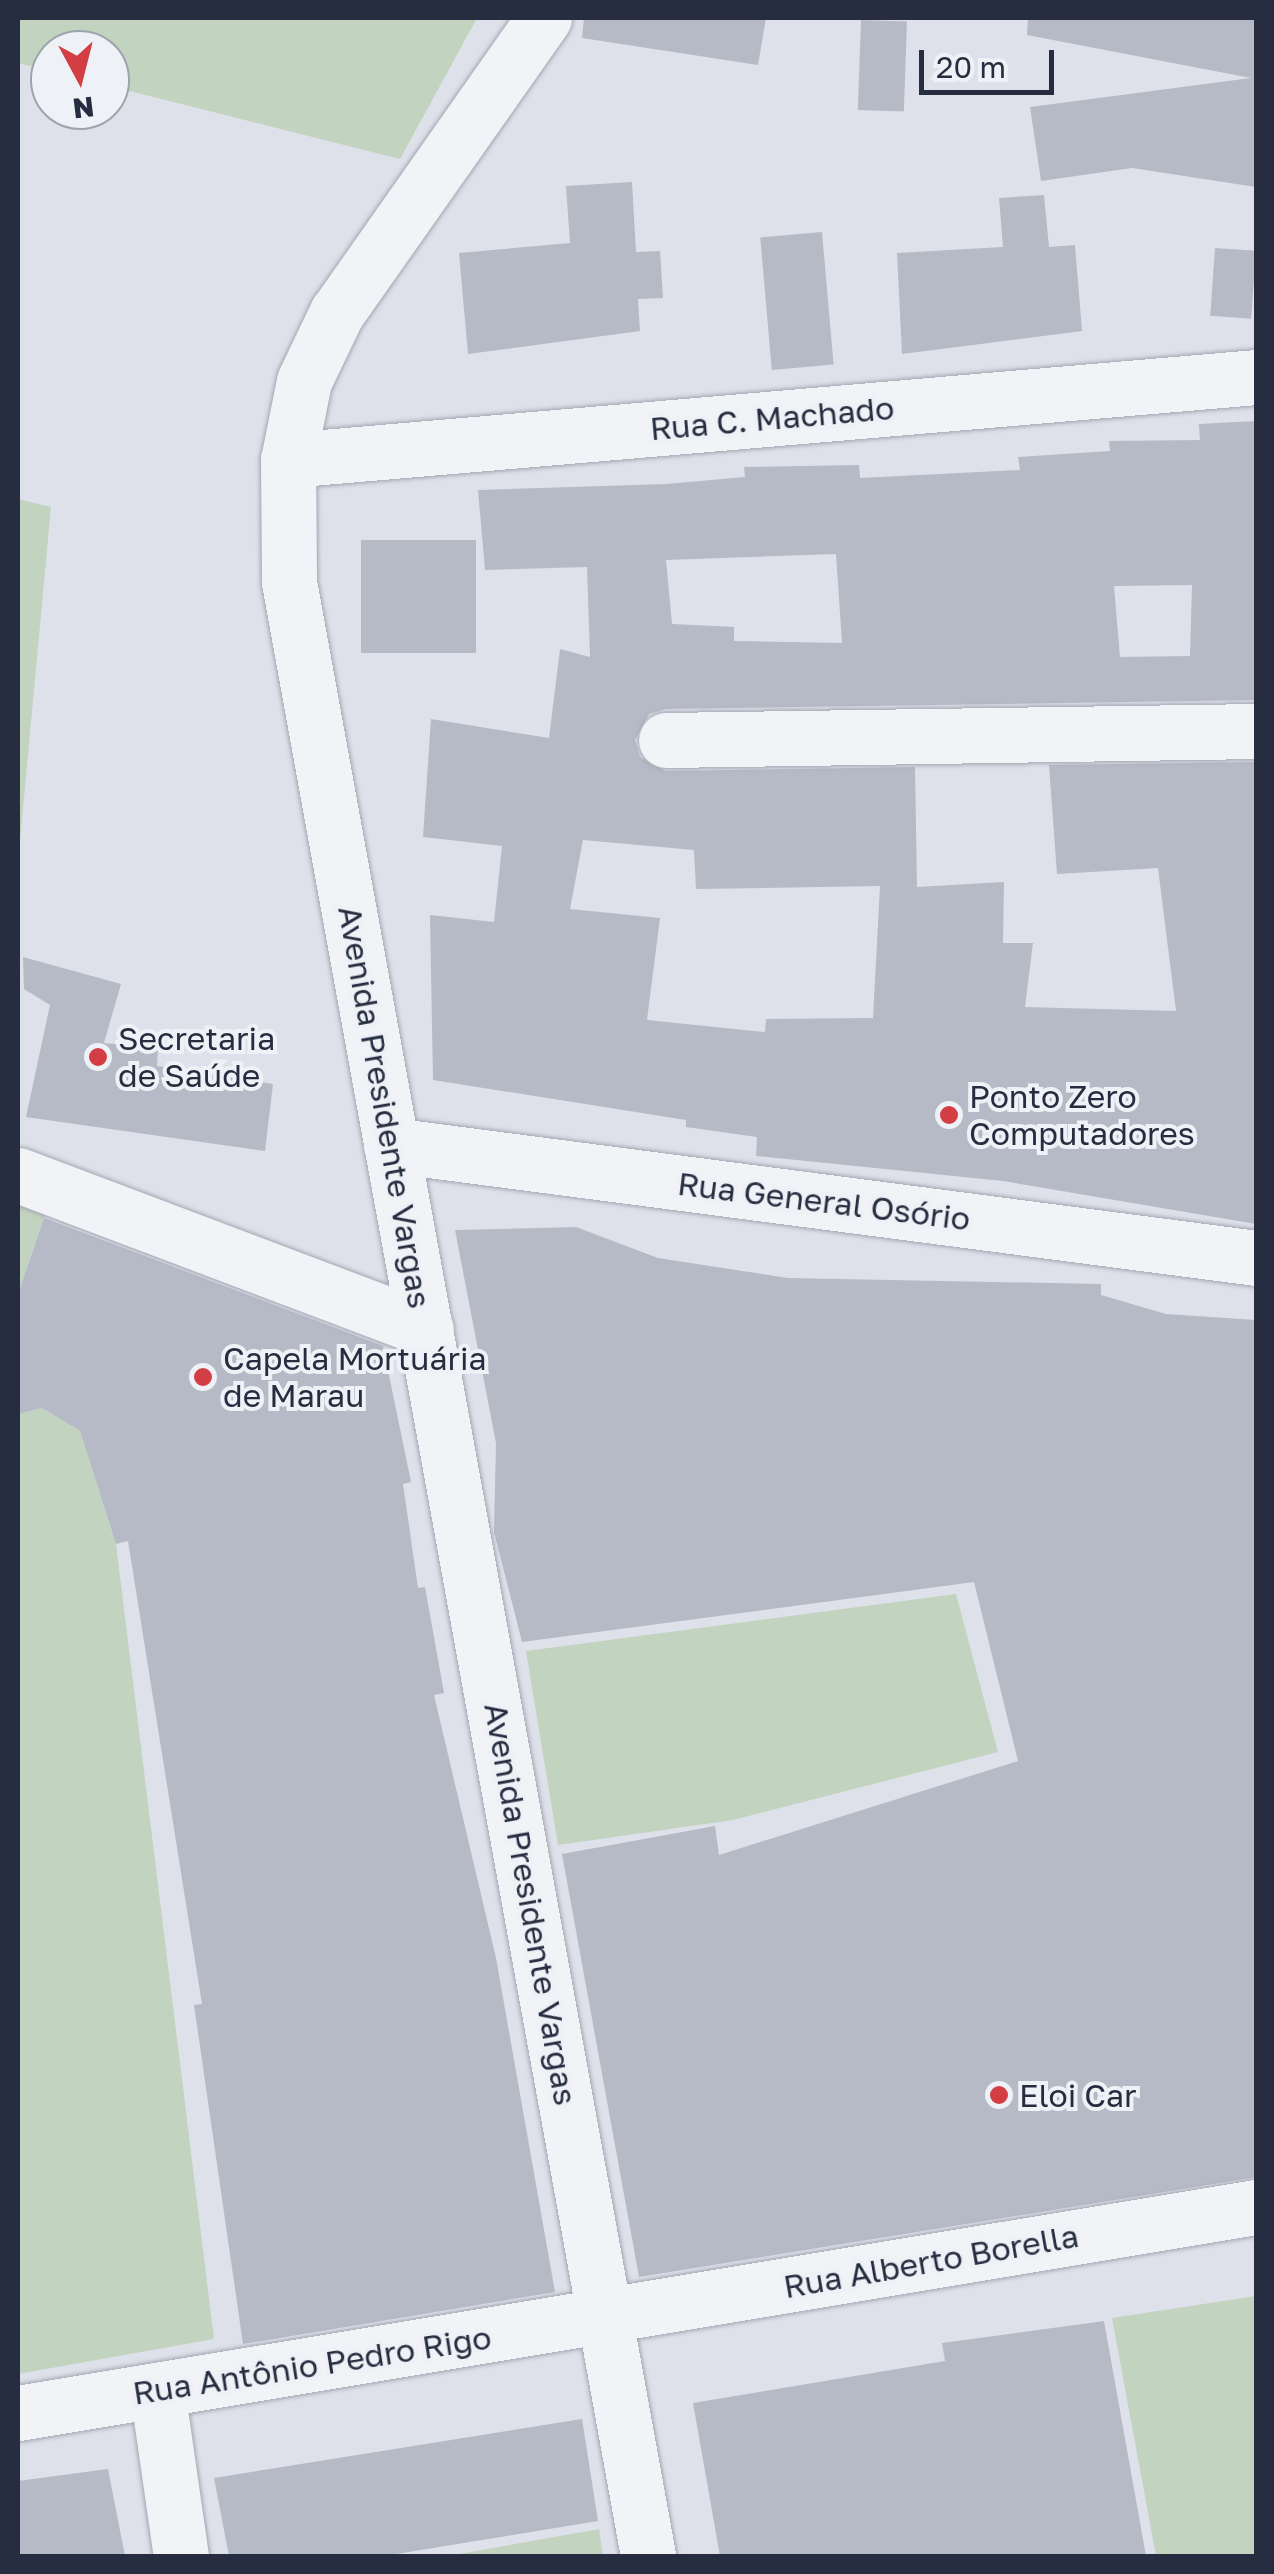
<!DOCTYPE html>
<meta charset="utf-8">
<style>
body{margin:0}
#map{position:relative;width:1274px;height:2574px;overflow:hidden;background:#dee1e9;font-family:"Golos Text",sans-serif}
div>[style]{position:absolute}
.green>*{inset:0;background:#c2d3bf}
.building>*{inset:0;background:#b5bac6;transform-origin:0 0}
.roads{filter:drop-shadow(0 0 2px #a3a7b3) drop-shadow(0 0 2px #a3a7b3)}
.minor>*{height:55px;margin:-27.5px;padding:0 27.5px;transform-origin:27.5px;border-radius:27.5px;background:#f1f3f7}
.dots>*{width:28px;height:28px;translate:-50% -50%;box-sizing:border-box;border:5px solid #eef1f6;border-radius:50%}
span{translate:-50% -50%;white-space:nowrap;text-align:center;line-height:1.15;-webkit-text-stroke:8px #eef1f6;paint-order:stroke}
.street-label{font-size:32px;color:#272d40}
.poi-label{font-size:32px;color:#272d40}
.left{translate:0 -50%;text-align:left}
.frame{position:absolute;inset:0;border:20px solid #272d40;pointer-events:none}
.north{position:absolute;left:30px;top:30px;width:100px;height:100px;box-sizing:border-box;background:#eef1f6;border:2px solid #9ea3ad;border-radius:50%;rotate:173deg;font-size:28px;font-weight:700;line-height:40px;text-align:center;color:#272d40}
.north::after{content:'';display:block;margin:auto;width:35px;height:45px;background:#d33e45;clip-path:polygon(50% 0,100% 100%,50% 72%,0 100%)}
.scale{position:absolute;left:919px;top:50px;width:135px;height:45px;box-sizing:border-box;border:5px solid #272d40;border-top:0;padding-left:12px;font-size:30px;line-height:35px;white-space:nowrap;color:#272d40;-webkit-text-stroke:8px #eef1f6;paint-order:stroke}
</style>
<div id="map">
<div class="green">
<i style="clip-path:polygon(18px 18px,477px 18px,400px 159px,110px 86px,110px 50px,50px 50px,50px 71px,18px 63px)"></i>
<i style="clip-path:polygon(18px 499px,51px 507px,18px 862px)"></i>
<i style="clip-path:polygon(18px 1180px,53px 1191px,18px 1294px)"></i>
<i style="clip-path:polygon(42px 1408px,80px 1431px,116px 1544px,214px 2339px,18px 2374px,18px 1414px)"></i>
<i style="clip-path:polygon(956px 1594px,998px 1752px,733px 1820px,558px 1845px,526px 1651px)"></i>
<i style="clip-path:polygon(1256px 2296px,1256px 2556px,1156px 2556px,1112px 2318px)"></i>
<i style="clip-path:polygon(599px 2529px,603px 2556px,448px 2556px)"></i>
</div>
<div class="building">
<i style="clip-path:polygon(584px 18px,766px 18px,758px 65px,582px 38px)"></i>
<i style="clip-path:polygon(1028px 18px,1256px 18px,1256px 187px,1132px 168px,1041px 181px,1030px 107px,1251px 78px,1027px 35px)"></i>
<i style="left:861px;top:20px;width:46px;height:90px;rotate:2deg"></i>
<i style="clip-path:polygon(632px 182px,636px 252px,660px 251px,663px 298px,638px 299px,640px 331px,468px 354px,459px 253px,570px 243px,566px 186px)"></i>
<i style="clip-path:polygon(1044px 195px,1049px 247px,1075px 245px,1082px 331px,902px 354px,897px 253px,1003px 247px,999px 198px)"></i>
<i style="left:822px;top:232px;width:133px;height:62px;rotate:85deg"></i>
<i style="left:1215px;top:248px;width:41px;height:68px;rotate:4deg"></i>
<i style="clip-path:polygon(evenodd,1256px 421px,1256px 700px,666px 709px,649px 714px,635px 740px,640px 757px,666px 771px,915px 767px,917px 887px,1004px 882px,1003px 943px,1033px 943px,1025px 1007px,1176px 1011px,1158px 868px,1057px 874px,1049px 765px,1256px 762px,1256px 1224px,1003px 1181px,756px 1156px,757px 1137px,686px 1127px,686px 1120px,433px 1080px,430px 915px,494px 922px,502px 846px,423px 837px,431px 719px,549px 738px,560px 649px,590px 657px,587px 567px,485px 570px,478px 490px,667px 484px,745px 477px,744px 467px,859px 465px,860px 478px,1020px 470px,1018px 457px,1110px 451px,1109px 441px,1200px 440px,1199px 424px,1256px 421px,836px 554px,842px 643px,734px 641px,734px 627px,672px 624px,666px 560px,836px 554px,1256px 421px,1192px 585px,1190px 656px,1120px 657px,1114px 586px,1192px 585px,1256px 421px,583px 840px,694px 850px,696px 889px,880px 886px,873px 1018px,766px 1019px,765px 1032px,647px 1020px,660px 918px,570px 909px,583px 840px)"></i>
<i style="left:361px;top:540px;width:115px;height:113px"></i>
<i style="clip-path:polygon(23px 957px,121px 984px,104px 1043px,158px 1048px,157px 1066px,273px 1084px,265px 1151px,26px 1117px,50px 1005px,24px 989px)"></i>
<i style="clip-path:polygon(44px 1218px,383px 1346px,411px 1482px,403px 1484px,418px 1588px,425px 1587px,444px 1693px,434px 1695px,496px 1958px,555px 2292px,243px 2344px,194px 2005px,202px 2004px,128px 1541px,116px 1544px,80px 1431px,42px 1408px,18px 1414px,18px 1294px)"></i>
<i style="clip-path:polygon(576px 1227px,658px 1258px,788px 1278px,1101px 1284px,1101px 1295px,1166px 1314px,1256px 1320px,1256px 2177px,639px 2277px,562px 1854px,715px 1826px,719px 1855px,1018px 1761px,974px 1582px,522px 1642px,494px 1532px,496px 1443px,455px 1230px)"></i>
<i style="clip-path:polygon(1104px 2321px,1146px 2556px,720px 2556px,693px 2403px,945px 2361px,942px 2343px)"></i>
<i style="clip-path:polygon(582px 2419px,598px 2521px,384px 2556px,229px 2556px,214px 2478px)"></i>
<i style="clip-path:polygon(108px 2469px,125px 2556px,18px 2556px,18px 2481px)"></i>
</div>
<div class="roads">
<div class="minor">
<i style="left:544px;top:18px;width:360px;rotate:125.1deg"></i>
<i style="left:337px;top:312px;width:76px;rotate:115.6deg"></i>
<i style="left:304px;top:381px;width:81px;rotate:101.4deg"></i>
<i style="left:288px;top:460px;width:122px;rotate:89.5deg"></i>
<i style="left:289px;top:582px;width:2006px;rotate:79.69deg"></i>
<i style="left:288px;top:460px;width:972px;rotate:-4.9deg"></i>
<i style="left:666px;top:740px;width:590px;rotate:-0.87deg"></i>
<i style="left:391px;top:1145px;width:872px;rotate:7.44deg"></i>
<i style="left:18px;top:1175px;width:436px;rotate:20.7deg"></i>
<i style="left:157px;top:2390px;width:168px;rotate:81.8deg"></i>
<i style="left:18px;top:2413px;width:1255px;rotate:-9.45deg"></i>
</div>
</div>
<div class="dots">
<i style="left:98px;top:1057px;background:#d33e45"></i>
<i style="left:949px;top:1115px;background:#d33e45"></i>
<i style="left:203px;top:1377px;background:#d33e45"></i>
<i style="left:999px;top:2095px;background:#d33e45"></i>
</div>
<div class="street-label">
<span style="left:772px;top:418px;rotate:-5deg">Rua C. Machado</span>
<span style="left:385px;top:1107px;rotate:80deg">Avenida Presidente Vargas</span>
<span style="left:824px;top:1201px;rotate:7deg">Rua General Osório</span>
<span style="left:531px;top:1904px;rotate:80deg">Avenida Presidente Vargas</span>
<span style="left:931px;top:2261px;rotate:-10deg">Rua Alberto Borella</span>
<span style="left:312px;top:2365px;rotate:-9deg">Rua Antônio Pedro Rigo</span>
</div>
<div class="poi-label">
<span class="left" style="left:118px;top:1057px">Secretaria<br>de Saúde</span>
<span class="left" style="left:969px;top:1115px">Ponto Zero<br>Computadores</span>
<span class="left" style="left:223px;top:1377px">Capela Mortuária<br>de Marau</span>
<span class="left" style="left:1019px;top:2095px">Eloi Car</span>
</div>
<div class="frame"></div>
<div class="north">N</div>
<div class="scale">20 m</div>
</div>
